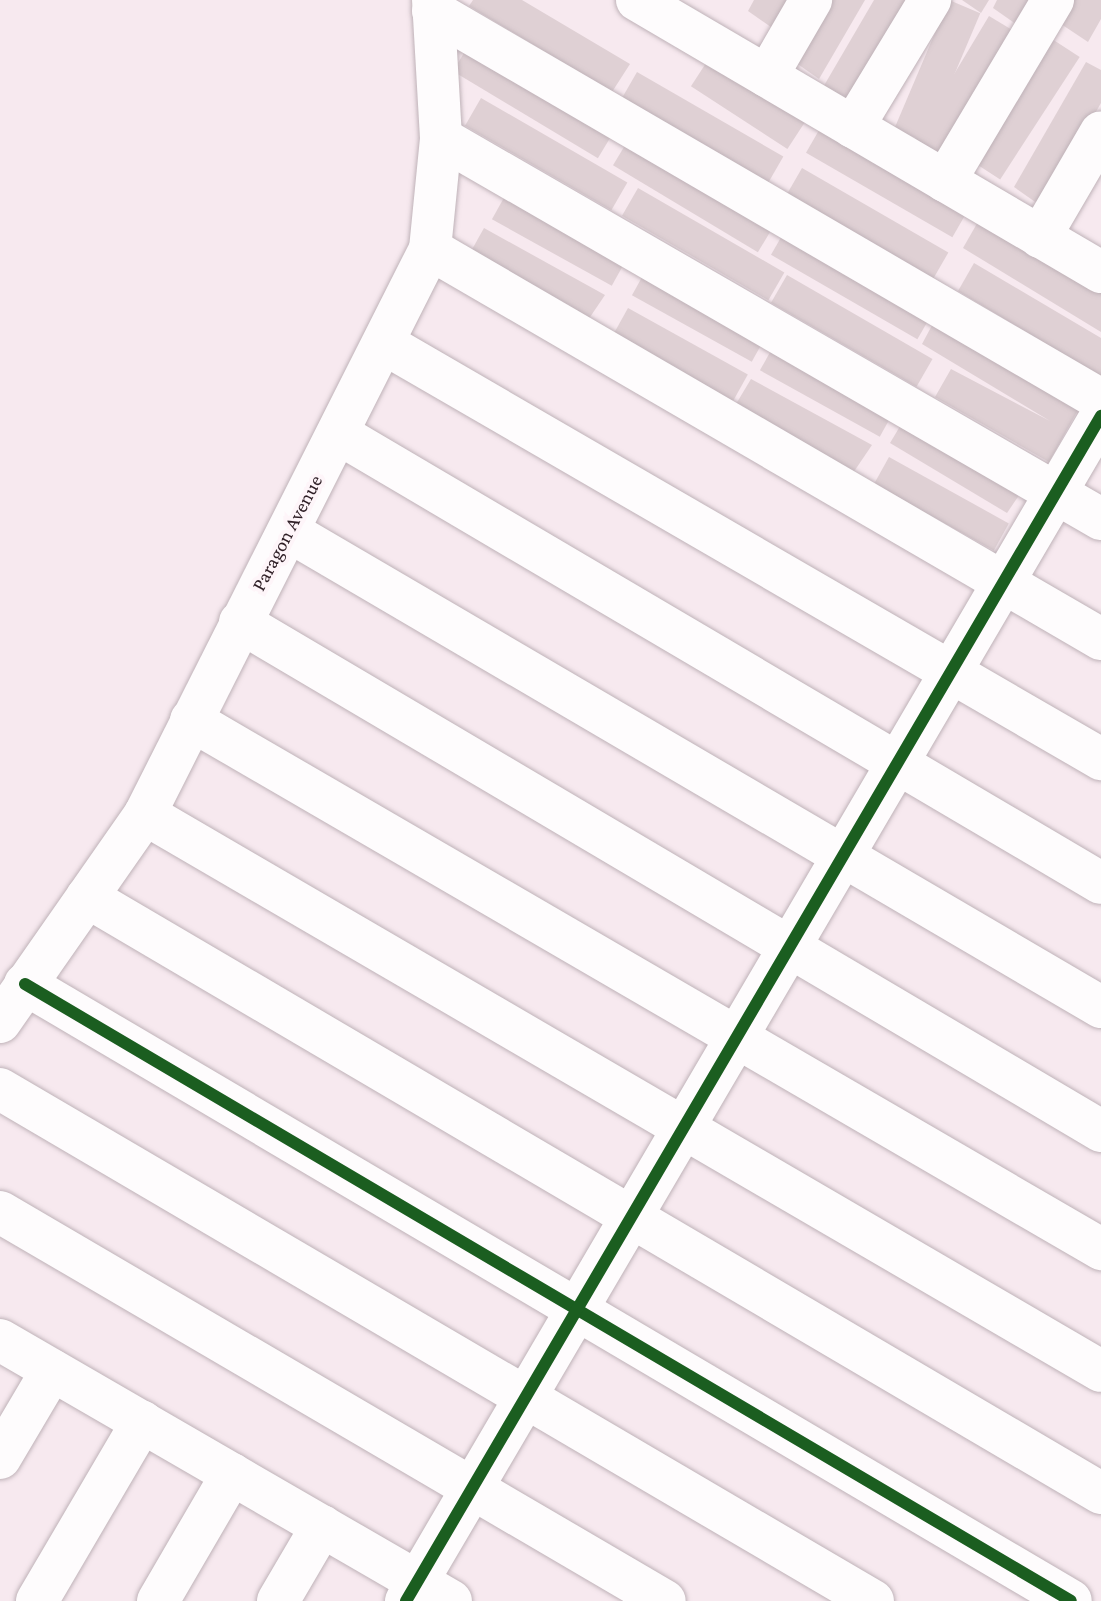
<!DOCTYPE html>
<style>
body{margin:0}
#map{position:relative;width:1101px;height:1601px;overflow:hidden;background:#f7e9ef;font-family:"Crimson Pro",serif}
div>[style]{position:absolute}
.building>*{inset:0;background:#dfd0d4;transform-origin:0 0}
.roads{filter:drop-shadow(0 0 2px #bfb2b8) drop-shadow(0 0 2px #bfb2b8)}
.minor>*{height:42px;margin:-21px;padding:0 21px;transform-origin:21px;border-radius:21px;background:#fefcfd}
.cycleway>*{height:12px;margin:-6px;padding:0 6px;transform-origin:6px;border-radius:6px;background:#1b5e20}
span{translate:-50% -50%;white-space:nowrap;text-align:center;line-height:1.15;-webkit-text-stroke:8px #fef5f9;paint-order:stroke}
.street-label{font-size:20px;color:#2e1e25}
</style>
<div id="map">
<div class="building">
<i style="clip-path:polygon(473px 0,522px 0,630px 64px,612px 92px,469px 6px)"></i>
<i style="clip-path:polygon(754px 0,792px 0,775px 30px,748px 11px)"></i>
<i style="clip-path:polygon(826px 0,865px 0,819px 79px,792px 60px)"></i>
<i style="clip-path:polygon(874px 0,913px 0,850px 108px,822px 89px)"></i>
<i style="left:949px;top:0;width:34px;height:140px;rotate:23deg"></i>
<i style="clip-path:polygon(962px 0,989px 0,981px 13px)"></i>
<i style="clip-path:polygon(997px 0,1035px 0,1020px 27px,993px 8px)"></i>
<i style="clip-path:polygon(1074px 0,1101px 0,1101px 19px,1088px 42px,1061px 24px)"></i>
<i style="left:989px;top:16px;width:33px;height:144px;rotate:31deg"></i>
<i style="left:1052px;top:39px;width:33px;height:146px;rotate:33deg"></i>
<i style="left:470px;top:43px;width:169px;height:33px;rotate:31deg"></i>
<i style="left:710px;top:57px;width:115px;height:35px;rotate:33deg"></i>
<i style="clip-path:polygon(1086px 62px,1101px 70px,1101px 103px,1041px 206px,1014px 187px)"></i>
<i style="left:637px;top:72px;width:169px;height:32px;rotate:30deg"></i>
<i style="left:481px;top:98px;width:169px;height:32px;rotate:30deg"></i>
<i style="left:822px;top:125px;width:169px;height:32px;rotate:30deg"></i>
<i style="left:630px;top:137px;width:169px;height:33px;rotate:31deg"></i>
<i style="left:802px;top:168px;width:169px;height:32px;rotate:30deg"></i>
<i style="left:638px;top:188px;width:169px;height:32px;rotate:30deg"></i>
<i style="left:506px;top:194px;width:137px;height:29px;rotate:29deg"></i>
<i style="clip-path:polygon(979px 220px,1101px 293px,1101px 332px,963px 248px)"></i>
<i style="left:787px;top:227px;width:169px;height:32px;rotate:30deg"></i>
<i style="clip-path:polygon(484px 228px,605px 295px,586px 323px,470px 253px)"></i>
<i style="clip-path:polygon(974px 263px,1101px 338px,1101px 377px,958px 291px)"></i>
<i style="left:646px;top:270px;width:137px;height:29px;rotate:29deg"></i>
<i style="left:787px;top:275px;width:168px;height:32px;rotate:30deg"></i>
<i style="left:628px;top:308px;width:137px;height:31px;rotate:29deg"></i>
<i style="clip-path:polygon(937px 316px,1083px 401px,1049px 462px,935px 397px,951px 369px,1050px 421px,922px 344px)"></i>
<i style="left:774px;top:345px;width:137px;height:29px;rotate:29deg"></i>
<i style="clip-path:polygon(751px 379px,872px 445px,853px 473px,736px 404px)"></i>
<i style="clip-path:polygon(905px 418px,1026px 485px,1007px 513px,890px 443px)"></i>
<i style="left:889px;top:457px;width:137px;height:31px;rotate:29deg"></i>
</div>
<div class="roads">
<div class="minor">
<i style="left:637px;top:0;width:538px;rotate:30.38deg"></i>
<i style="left:433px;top:11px;width:773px;rotate:30.21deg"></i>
<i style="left:767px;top:76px;width:88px;rotate:-59.9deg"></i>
<i style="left:853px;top:127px;width:149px;rotate:-58.8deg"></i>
<i style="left:441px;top:138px;width:762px;rotate:30deg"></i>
<i style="left:945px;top:181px;width:211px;rotate:-59.2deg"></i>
<i style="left:1040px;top:237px;width:121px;rotate:-59.8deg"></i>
<i style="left:430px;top:249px;width:776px;rotate:30.17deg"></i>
<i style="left:385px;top:344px;width:828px;rotate:30.1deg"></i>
<i style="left:339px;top:434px;width:884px;rotate:30.51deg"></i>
<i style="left:290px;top:532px;width:940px;rotate:30.36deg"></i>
<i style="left:240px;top:622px;width:1000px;rotate:30.59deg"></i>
<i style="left:191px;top:720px;width:1053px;rotate:30.17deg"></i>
<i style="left:145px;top:814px;width:1106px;rotate:30.23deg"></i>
<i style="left:87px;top:897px;width:1176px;rotate:30.45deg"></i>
<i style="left:25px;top:984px;width:1214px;rotate:30.53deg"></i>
<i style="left:0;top:1022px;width:254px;rotate:-55.1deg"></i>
<i style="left:145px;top:814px;width:633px;rotate:-63.23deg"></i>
<i style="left:430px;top:249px;width:112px;rotate:-84.3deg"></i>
<i style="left:441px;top:138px;width:138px;rotate:-93.3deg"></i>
<i style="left:0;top:1089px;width:1012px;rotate:30.39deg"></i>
<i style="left:0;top:1212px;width:770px;rotate:30.33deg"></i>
<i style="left:0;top:1340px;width:521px;rotate:30.06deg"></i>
<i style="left:0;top:1458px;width:102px;rotate:-59.4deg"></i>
<i style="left:37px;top:1601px;width:208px;rotate:-59.6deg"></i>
<i style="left:158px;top:1601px;width:147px;rotate:-59.8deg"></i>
<i style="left:278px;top:1601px;width:87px;rotate:-59.6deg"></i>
<i style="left:406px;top:1601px;width:1374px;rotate:-59.61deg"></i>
</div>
</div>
<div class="cycleway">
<i style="left:25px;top:984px;width:1214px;rotate:30.53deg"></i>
<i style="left:406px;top:1601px;width:1374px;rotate:-59.61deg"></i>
</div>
<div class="street-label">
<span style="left:287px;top:533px;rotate:-62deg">Paragon Avenue</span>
</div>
</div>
